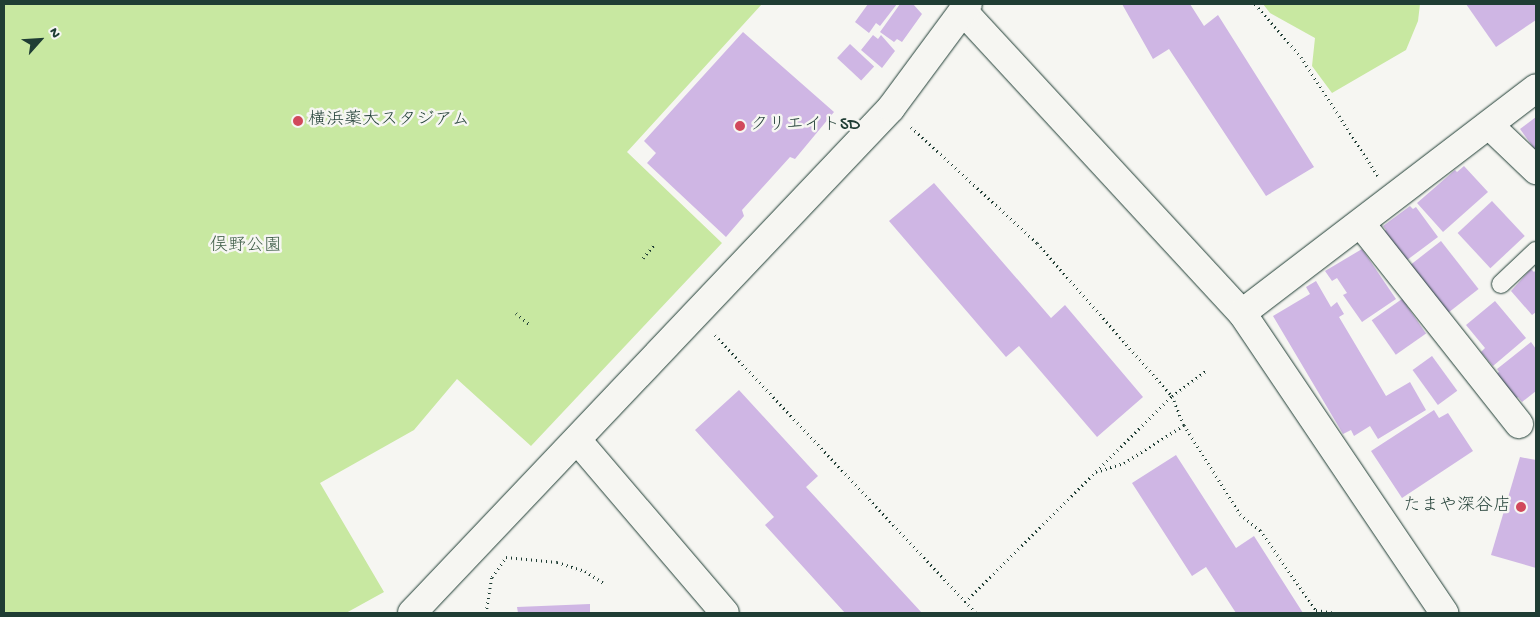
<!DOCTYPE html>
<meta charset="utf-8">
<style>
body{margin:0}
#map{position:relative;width:1540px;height:617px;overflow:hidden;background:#f6f6f2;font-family:"Gochi Hand","Klee One",sans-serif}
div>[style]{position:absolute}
.green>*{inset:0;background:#c8e8a1}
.building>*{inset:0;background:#cfb6e4;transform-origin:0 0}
.path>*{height:3px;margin-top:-1.5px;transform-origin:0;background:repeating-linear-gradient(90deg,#1f3d34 0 1px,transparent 0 5px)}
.roads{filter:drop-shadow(0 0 1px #1f3d34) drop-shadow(0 0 1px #1f3d34)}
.lane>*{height:18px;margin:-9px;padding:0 9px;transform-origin:9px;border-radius:9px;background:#f6f6f2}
.street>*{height:28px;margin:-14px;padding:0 14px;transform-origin:14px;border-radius:14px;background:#f6f6f2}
.secondary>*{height:28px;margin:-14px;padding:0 14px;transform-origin:14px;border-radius:14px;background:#f6f6f2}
.dots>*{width:14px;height:14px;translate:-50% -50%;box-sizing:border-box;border:2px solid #f6f6f2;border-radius:50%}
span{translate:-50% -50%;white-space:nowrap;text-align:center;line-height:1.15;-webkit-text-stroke:5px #f6f6f2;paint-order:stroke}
.poi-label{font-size:18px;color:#1f3d34}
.left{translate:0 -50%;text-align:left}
.right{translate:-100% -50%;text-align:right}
.park-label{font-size:18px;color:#415f4a}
.frame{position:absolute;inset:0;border:5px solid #1f3d34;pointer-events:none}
.north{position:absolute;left:15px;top:15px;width:50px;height:50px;-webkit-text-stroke:4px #f6f6f2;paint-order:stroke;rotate:64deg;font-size:14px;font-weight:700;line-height:20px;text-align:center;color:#1f3d34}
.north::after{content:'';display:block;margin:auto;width:18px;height:22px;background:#1f3d34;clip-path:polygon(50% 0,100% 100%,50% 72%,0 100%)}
</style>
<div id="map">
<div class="green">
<i style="clip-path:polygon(4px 4px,762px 4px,627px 152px,722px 243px,531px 446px,457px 379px,414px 430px,320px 483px,384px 592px,346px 613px,4px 613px)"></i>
<i style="clip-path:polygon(1263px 4px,1420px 4px,1418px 21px,1406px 50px,1332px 93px,1312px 66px,1315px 38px,1270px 13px)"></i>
</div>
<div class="building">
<i style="clip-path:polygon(868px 4px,897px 4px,880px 26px,876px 23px,869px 33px,855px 22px)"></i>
<i style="clip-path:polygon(900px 4px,913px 4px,922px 14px,902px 42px,897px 39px,894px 42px,880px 32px)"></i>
<i style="clip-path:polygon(1122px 4px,1190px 4px,1204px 26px,1218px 15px,1314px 167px,1266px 196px,1169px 49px,1153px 59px)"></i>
<i style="clip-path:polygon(1466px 4px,1536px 4px,1536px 20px,1496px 47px)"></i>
<i style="clip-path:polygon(743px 32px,834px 112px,795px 159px,790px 157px,742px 210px,744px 216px,726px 237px,647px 163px,656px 153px,644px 141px)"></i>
<i style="clip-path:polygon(873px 35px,878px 39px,881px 35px,895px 51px,882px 68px,861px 50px)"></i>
<i style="left:850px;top:44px;width:33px;height:19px;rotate:43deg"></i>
<i style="clip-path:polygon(1536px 117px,1536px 151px,1520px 129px)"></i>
<i style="clip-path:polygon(1464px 166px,1488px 192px,1443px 232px,1417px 203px,1455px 170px,1457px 172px)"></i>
<i style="clip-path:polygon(934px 183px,1051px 318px,1065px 305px,1143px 397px,1097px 437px,1019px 346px,1006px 357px,889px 221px)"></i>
<i style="left:1492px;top:201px;width:48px;height:47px;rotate:47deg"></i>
<i style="clip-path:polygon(1410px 206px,1413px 209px,1416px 207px,1438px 237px,1403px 263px,1381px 233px,1386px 230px,1383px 226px)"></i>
<i style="left:1441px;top:241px;width:61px;height:43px;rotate:52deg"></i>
<i style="clip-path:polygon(1362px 249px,1396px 299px,1362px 322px,1343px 295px,1347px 293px,1337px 278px,1332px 281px,1325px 271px)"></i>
<i style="clip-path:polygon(1531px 269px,1534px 272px,1536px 270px,1536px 312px,1532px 315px,1511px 291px)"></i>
<i style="clip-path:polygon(1316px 281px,1331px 307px,1337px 302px,1344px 314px,1339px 317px,1386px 396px,1410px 382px,1426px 410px,1378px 439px,1370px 426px,1354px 436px,1351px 430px,1343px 434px,1273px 316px,1310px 294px,1306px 287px)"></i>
<i style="left:1402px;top:299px;width:42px;height:37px;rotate:55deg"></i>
<i style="clip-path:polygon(1495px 301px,1526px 338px,1493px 366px,1481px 352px,1485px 348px,1466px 325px)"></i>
<i style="clip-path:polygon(1531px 342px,1536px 349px,1536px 391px,1522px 402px,1518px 397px,1514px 400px,1495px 375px,1499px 372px,1497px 369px)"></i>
<i style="left:1432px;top:356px;width:43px;height:24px;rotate:54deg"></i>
<i style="clip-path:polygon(739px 390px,818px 476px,806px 487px,922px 613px,845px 613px,765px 525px,774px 517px,695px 430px)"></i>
<i style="clip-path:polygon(1434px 410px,1439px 418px,1448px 413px,1473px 451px,1402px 498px,1371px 451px)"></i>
<i style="clip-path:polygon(1176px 455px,1236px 548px,1254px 536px,1303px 613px,1236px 613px,1206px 567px,1192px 576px,1132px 483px)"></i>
<i style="clip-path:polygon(1520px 457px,1536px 460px,1536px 568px,1491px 555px)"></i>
<i style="clip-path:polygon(590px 604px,590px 613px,518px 613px,517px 607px)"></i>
</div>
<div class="path">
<i style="left:1255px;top:4px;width:70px;rotate:49deg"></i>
<i style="left:1301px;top:57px;width:142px;rotate:57.1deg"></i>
<i style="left:911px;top:127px;width:171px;rotate:42.6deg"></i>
<i style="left:1037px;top:243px;width:204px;rotate:48.6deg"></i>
<i style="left:1172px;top:396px;width:31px;rotate:68deg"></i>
<i style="left:1184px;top:425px;width:105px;rotate:57.8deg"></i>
<i style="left:1240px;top:514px;width:26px;rotate:39deg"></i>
<i style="left:1260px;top:530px;width:98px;rotate:55deg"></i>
<i style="left:1316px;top:610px;width:18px;rotate:9deg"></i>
<i style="left:643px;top:258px;width:17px;rotate:-50deg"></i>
<i style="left:516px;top:313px;width:17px;rotate:40deg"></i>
<i style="left:715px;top:335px;width:381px;rotate:46.8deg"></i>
<i style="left:1096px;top:472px;width:29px;rotate:-18deg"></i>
<i style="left:1124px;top:463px;width:71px;rotate:-32.3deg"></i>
<i style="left:965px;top:602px;width:292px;rotate:-44.9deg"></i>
<i style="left:1172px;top:396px;width:44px;rotate:-36.6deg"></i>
<i style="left:486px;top:613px;width:36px;rotate:-81deg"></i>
<i style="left:492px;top:577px;width:24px;rotate:-55deg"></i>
<i style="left:506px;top:557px;width:51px;rotate:5.6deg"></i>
<i style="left:557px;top:562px;width:29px;rotate:18deg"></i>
<i style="left:585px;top:571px;width:24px;rotate:33deg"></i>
</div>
<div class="roads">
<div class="lane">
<i style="left:1501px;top:284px;width:48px;rotate:-43.3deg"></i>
</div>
<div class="street">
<i style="left:963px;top:11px;width:411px;rotate:47.3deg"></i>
<i style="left:1242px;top:313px;width:362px;rotate:56deg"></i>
<i style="left:1490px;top:126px;width:64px;rotate:43.7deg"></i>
<i style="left:1361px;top:224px;width:255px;rotate:51.7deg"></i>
<i style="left:1242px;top:313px;width:370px;rotate:-37.4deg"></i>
<i style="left:578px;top:441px;width:226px;rotate:49.5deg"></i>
</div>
<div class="secondary">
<i style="left:412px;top:613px;width:696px;rotate:-46.51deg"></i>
<i style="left:891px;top:108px;width:129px;rotate:-53.5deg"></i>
</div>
</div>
<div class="dots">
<i style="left:298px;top:121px;background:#d1495b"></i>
<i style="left:740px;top:126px;background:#d1495b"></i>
<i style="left:1521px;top:507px;background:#d1495b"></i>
</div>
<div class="poi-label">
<span class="left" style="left:308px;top:121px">横浜薬大スタジアム</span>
<span class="left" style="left:750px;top:126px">クリエイトSD</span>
<span class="right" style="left:1511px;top:507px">たまや深谷店</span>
</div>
<div class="park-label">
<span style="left:246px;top:247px">俣野公園</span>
</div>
<div class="frame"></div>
<div class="north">N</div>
</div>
